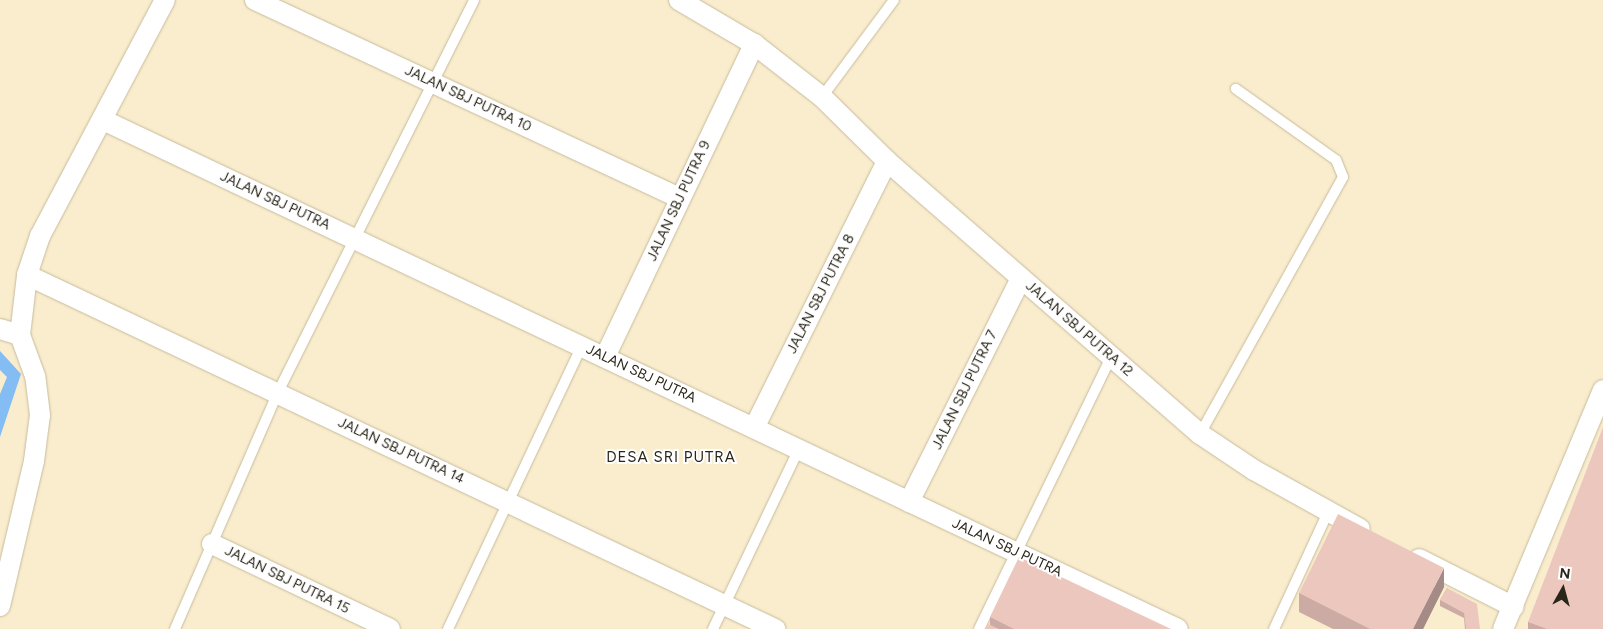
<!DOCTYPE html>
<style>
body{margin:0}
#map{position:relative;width:1603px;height:629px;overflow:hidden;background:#f9edcd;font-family:Figtree,sans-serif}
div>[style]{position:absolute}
.water>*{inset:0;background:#83bdf3}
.roads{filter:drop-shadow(0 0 1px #c7bb9d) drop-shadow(0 0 1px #c7bb9d)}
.service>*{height:10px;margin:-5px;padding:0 5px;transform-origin:5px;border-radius:5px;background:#fff}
.minor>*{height:20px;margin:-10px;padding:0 10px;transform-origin:10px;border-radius:10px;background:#fff}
.wall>*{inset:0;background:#cbaba3}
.shaded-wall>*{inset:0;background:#a58b85}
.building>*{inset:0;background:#ecc7be}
span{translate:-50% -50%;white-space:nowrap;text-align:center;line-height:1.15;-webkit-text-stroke:4px #fff;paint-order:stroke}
.street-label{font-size:14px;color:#2a261a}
.neighbourhood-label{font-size:15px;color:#2a261a;letter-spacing:1px}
.north{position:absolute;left:1538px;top:564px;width:50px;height:50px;-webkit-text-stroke:4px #fff;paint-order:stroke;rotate:7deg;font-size:14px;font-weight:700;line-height:20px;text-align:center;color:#2a261a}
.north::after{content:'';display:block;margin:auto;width:18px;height:22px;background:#2a261a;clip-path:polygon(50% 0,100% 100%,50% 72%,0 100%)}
</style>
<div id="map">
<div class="water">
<i style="clip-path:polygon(0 351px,21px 374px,0 437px,0 394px,7px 377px,0 370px)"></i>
</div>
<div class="roads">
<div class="service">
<i style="left:822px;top:97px;width:121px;rotate:-53.4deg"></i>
<i style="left:1200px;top:434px;width:294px;rotate:-60.9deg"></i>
<i style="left:1343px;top:177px;width:18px;rotate:-112deg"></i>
<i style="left:1336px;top:160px;width:123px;rotate:-144.6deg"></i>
<i style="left:175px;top:629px;width:258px;rotate:-66.5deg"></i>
<i style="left:278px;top:392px;width:438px;rotate:-63.4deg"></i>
<i style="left:448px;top:629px;width:313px;rotate:-64.7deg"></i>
<i style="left:713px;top:629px;width:199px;rotate:-64.5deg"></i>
<i style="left:979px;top:629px;width:302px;rotate:-64.1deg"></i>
<i style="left:1274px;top:629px;width:129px;rotate:-65.2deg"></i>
</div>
<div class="minor">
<i style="left:255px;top:0;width:469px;rotate:25deg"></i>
<i style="left:679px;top:0;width:87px;rotate:30.4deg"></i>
<i style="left:754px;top:44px;width:86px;rotate:37.9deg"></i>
<i style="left:822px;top:97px;width:91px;rotate:44.6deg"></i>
<i style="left:887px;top:161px;width:415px;rotate:41.1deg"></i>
<i style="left:1200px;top:434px;width:65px;rotate:33.7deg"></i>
<i style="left:1254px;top:470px;width:121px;rotate:29.1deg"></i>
<i style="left:103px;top:120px;width:1189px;rotate:25.34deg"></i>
<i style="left:27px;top:275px;width:828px;rotate:25.33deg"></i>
<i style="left:0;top:329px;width:21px;rotate:17deg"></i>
<i style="left:605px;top:357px;width:347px;rotate:-64.5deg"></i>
<i style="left:754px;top:428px;width:298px;rotate:-63.5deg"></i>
<i style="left:909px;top:502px;width:250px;rotate:-63.4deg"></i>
<i style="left:212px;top:544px;width:197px;rotate:25.5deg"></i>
<i style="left:1419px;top:559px;width:106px;rotate:26.8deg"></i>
<i style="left:0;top:606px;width:149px;rotate:-76.8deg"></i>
<i style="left:34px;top:461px;width:46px;rotate:-82.6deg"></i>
<i style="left:40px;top:415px;width:39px;rotate:-97deg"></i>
<i style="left:35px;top:376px;width:44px;rotate:-110.1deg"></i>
<i style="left:20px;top:335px;width:60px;rotate:-83.3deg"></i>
<i style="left:27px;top:275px;width:41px;rotate:-71.6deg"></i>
<i style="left:40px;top:236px;width:267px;rotate:-62.1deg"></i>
<i style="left:1503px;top:629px;width:259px;rotate:-67.3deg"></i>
</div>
</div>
<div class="wall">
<i style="clip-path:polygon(1444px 587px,1423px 629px,1333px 629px,1299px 612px,1299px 593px)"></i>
<i style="clip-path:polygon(1447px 588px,1480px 629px,1465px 629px,1464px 618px,1440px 606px,1440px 600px)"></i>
<i style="clip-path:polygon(990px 617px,1171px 629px,986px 629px,990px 625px)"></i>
<i style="clip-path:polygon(1528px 622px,1603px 629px,1528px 629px)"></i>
</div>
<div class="shaded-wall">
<i style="clip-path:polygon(1444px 568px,1444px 587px,1423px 629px,1413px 629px)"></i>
</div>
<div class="building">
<i style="clip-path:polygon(1603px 427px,1603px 629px,1547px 629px,1528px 622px)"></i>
<i style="clip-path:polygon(1338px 514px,1444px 568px,1413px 629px,1370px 629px,1299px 593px)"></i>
<i style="clip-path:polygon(1019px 557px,1171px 629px,1014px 629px,990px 617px)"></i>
<i style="clip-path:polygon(1447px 588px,1477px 604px,1480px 629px,1466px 629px,1464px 613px,1440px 600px)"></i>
<i style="clip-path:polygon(988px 624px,999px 629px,986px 629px)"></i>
</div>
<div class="street-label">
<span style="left:468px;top:99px;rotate:25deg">JALAN SBJ PUTRA 10</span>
<span style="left:275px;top:201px;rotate:25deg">JALAN SBJ PUTRA</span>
<span style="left:679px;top:201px;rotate:-65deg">JALAN SBJ PUTRA 9</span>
<span style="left:821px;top:294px;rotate:-63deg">JALAN SBJ PUTRA 8</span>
<span style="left:1079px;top:329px;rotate:41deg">JALAN SBJ PUTRA 12</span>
<span style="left:641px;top:374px;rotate:25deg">JALAN SBJ PUTRA</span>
<span style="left:965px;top:390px;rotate:-64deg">JALAN SBJ PUTRA 7</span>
<span style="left:401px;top:451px;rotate:25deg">JALAN SBJ PUTRA 14</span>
<span style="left:1007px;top:548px;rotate:25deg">JALAN SBJ PUTRA</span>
<span style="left:287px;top:580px;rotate:26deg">JALAN SBJ PUTRA 15</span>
</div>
<div class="neighbourhood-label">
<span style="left:671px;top:458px">DESA SRI PUTRA</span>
</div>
<div class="north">N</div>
</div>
